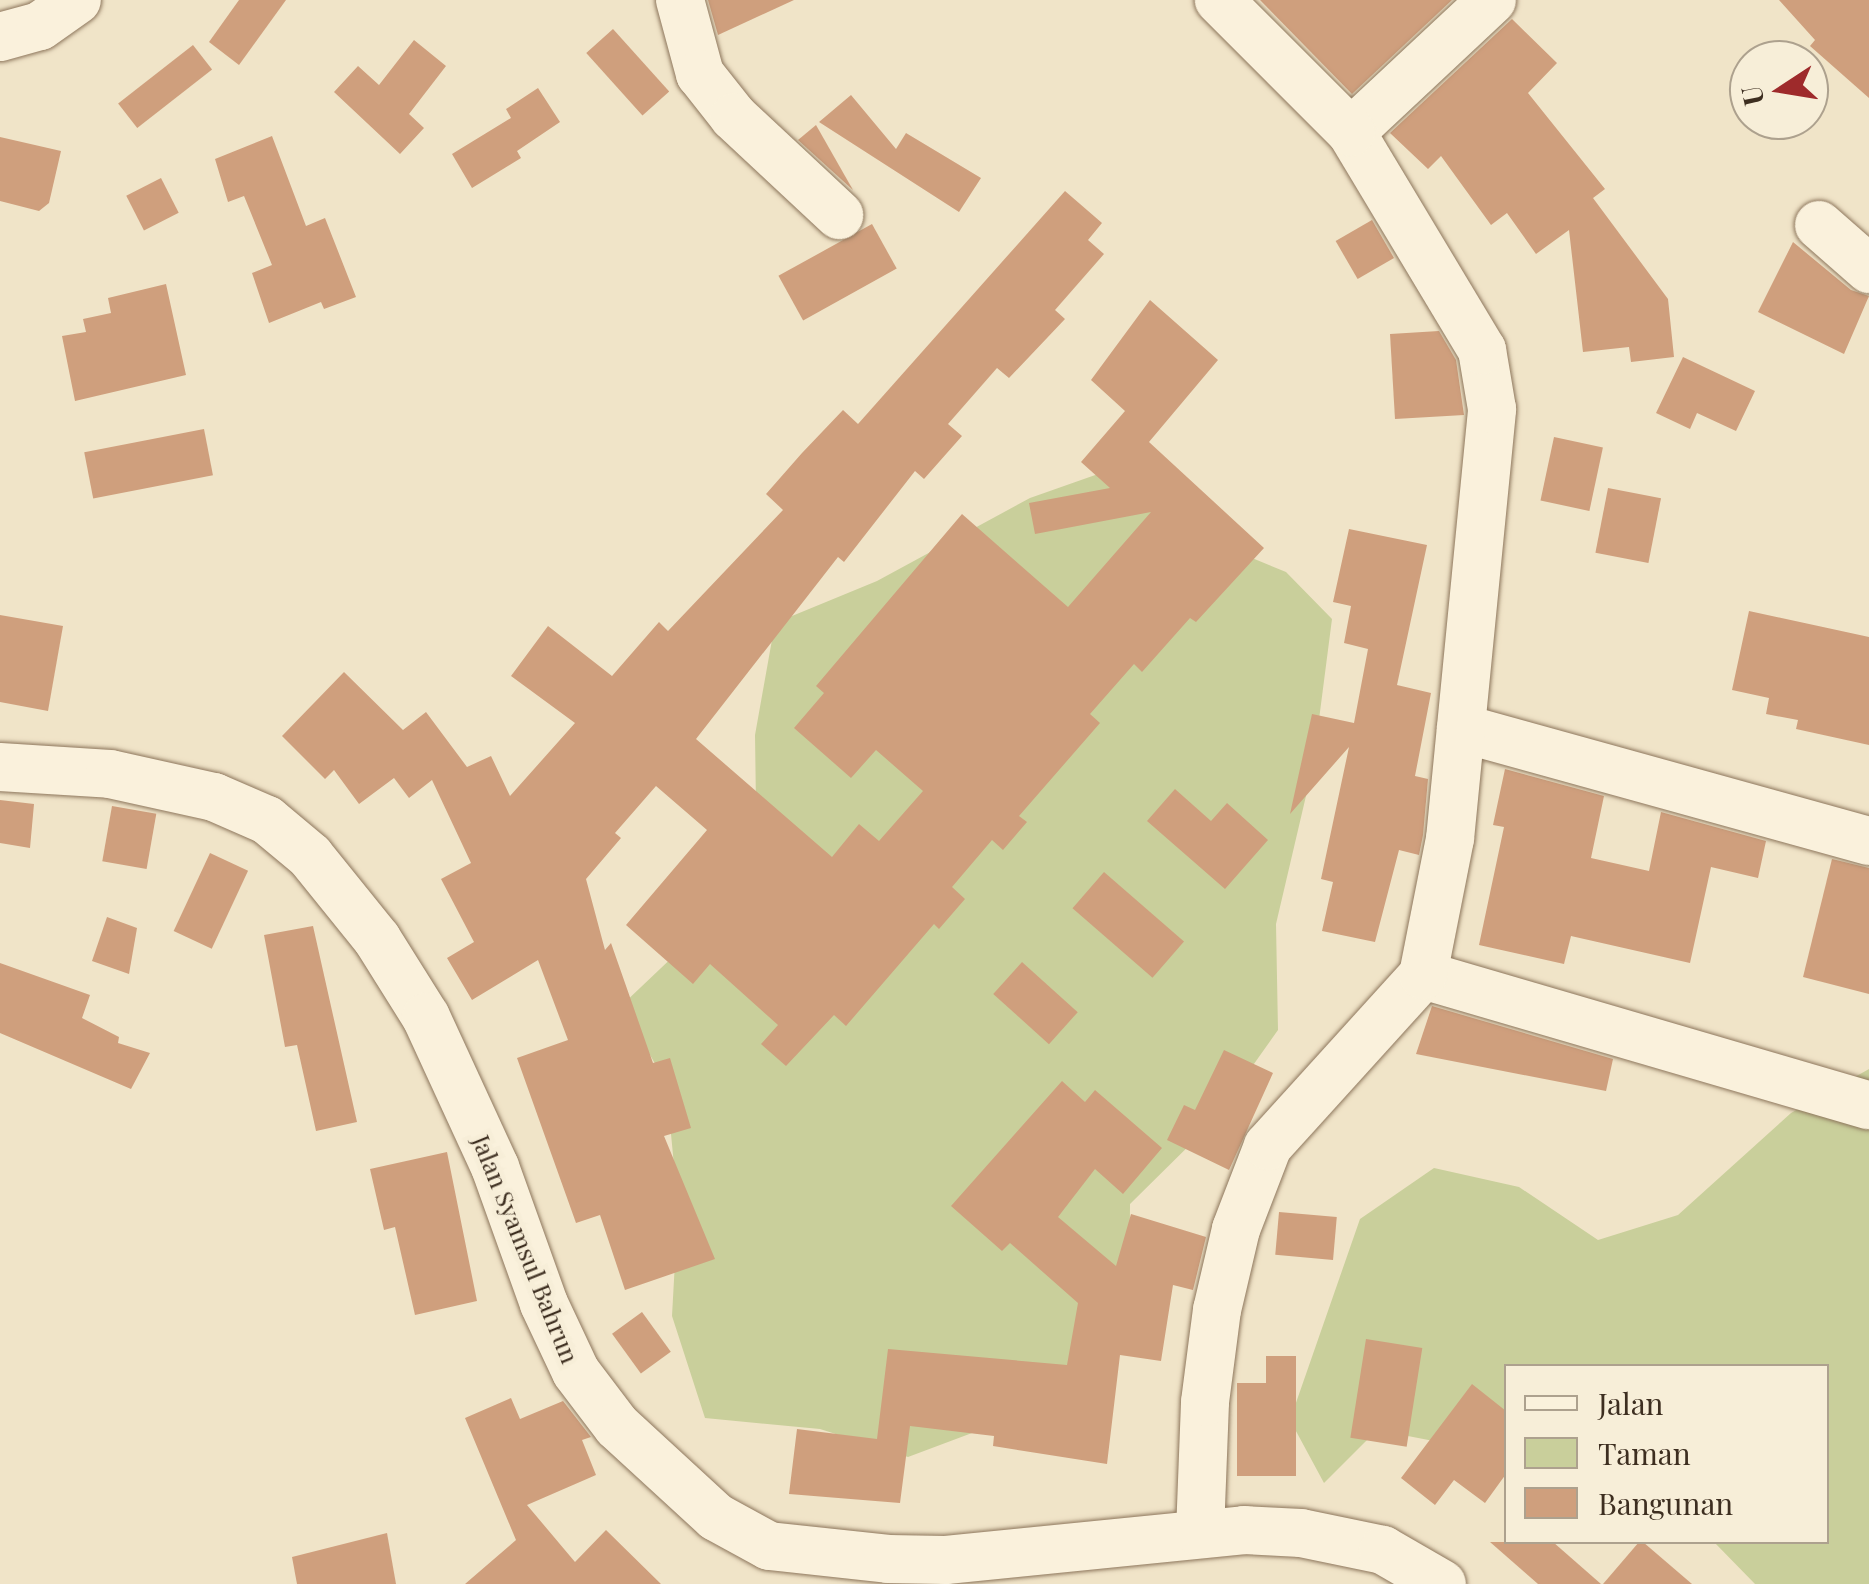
<!DOCTYPE html>
<style>
body{margin:0}
#map{position:relative;width:1869px;height:1584px;overflow:hidden;background:#f0e4c8;font-family:"Playfair Display",serif}
div>[style]{position:absolute}
.green>*{inset:0;background:#c9cf9b}
.building>*{inset:0;background:#cf9f7d;transform-origin:0 0}
.roads{filter:drop-shadow(0 0 2px #8d765c) drop-shadow(0 0 2px #8d765c)}
.minor>*{height:48px;margin:-24px;padding:0 24px;transform-origin:24px;border-radius:24px;background:#faf1dc}
span{translate:-50% -50%;white-space:nowrap;text-align:center;line-height:1.15;-webkit-text-stroke:9px #f7eed8;paint-order:stroke}
.street-label{font-size:25px;color:#3d2e20}
.legend{position:absolute;left:1504px;top:1364px;width:325px;height:180px;box-sizing:border-box;background:#f7eed8;border:2px solid #ada18e;margin:0;padding:12px 18px;list-style:none;font-size:30px;color:#3d2e20}
.legend li{display:flex;align-items:center;gap:20px;height:50px}
.legend b{width:50px;border:2px solid #ada18e}
.north{position:absolute;left:1729px;top:40px;width:100px;height:100px;box-sizing:border-box;background:#f7eed8;border:2px solid #ada18e;border-radius:50%;rotate:258deg;font-size:28px;font-weight:700;line-height:40px;text-align:center;color:#3d2e20}
.north::after{content:'';display:block;margin:auto;width:35px;height:45px;background:#9e2a2b;clip-path:polygon(50% 0,100% 100%,50% 72%,0 100%)}
</style>
<div id="map">
<div class="green">
<i style="clip-path:polygon(1135px 461px,1240px 553px,1286px 572px,1332px 619px,1313px 766px,1276px 924px,1278px 1030px,1212px 1123px,1130px 1204px,1129px 1332px,1039px 1408px,908px 1457px,820px 1429px,705px 1418px,672px 1316px,678px 1207px,666px 1082px,621px 1006px,680px 950px,756px 806px,755px 735px,775px 623px,877px 581px,1030px 498px)"></i>
<i style="clip-path:polygon(1869px 1069px,1869px 1584px,1755px 1584px,1714px 1542px,1826px 1542px,1826px 1366px,1506px 1366px,1506px 1471px,1480px 1450px,1377px 1430px,1324px 1483px,1290px 1420px,1360px 1219px,1434px 1168px,1519px 1187px,1598px 1240px,1678px 1215px,1791px 1113px)"></i>
</div>
<div class="building">
<i style="clip-path:polygon(239px 0,286px 0,239px 65px,209px 42px)"></i>
<i style="clip-path:polygon(708px 0,794px 0,718px 35px)"></i>
<i style="clip-path:polygon(1260px 0,1452px 0,1352px 94px)"></i>
<i style="clip-path:polygon(1779px 0,1869px 0,1869px 98px,1810px 46px,1815px 40px)"></i>
<i style="clip-path:polygon(1512px 19px,1557px 63px,1528px 93px,1605px 189px,1593px 198px,1668px 299px,1674px 357px,1631px 362px,1629px 347px,1583px 352px,1569px 230px,1536px 254px,1507px 213px,1491px 225px,1441px 156px,1428px 169px,1390px 133px)"></i>
<i style="left:613px;top:29px;width:84px;height:36px;rotate:48deg"></i>
<i style="clip-path:polygon(414px 40px,446px 66px,409px 114px,424px 128px,400px 154px,334px 92px,358px 66px,379px 85px)"></i>
<i style="left:193px;top:45px;width:31px;height:95px;rotate:52deg"></i>
<i style="clip-path:polygon(538px 88px,560px 122px,517px 151px,521px 158px,472px 188px,452px 154px,511px 118px,506px 109px)"></i>
<i style="clip-path:polygon(851px 95px,896px 149px,906px 133px,981px 178px,959px 212px,819px 122px)"></i>
<i style="clip-path:polygon(816px 125px,853px 190px,798px 140px)"></i>
<i style="clip-path:polygon(272px 136px,306px 226px,325px 218px,356px 297px,324px 309px,321px 302px,269px 323px,252px 273px,272px 265px,244px 196px,228px 202px,215px 159px)"></i>
<i style="clip-path:polygon(0 137px,61px 151px,49px 203px,39px 211px,0 201px)"></i>
<i style="left:161px;top:178px;width:39px;height:39px;rotate:63deg"></i>
<i style="clip-path:polygon(1065px 191px,1102px 223px,1088px 240px,1104px 254px,1055px 310px,1065px 319px,1009px 378px,997px 368px,948px 424px,962px 436px,924px 479px,915px 471px,844px 562px,838px 557px,696px 739px,832px 857px,859px 824px,879px 841px,923px 791px,876px 750px,851px 778px,794px 728px,824px 693px,816px 686px,962px 514px,1068px 607px,1151px 512px,1035px 534px,1029px 503px,1110px 488px,1081px 462px,1125px 411px,1091px 380px,1150px 300px,1218px 360px,1149px 442px,1264px 548px,1196px 622px,1190px 618px,1142px 672px,1134px 664px,1090px 714px,1100px 723px,1019px 816px,1027px 822px,1003px 850px,992px 840px,952px 887px,965px 899px,939px 929px,934px 924px,846px 1026px,834px 1015px,786px 1066px,761px 1044px,778px 1025px,710px 964px,693px 984px,626px 925px,707px 830px,656px 786px,615px 833px,621px 838px,586px 879px,605px 950px,611px 943px,653px 1063px,670px 1058px,691px 1128px,664px 1136px,715px 1259px,625px 1290px,600px 1215px,576px 1223px,517px 1058px,568px 1040px,538px 960px,472px 1000px,447px 958px,474px 942px,441px 879px,471px 863px,432px 780px,409px 798px,394px 778px,359px 804px,334px 770px,325px 779px,282px 736px,344px 672px,403px 730px,426px 712px,467px 767px,491px 756px,510px 796px,575px 723px,511px 676px,548px 626px,612px 676px,659px 622px,668px 631px,783px 510px,766px 494px,802px 453px,843px 410px,858px 424px)"></i>
<i style="left:1372px;top:220px;width:44px;height:42px;rotate:60deg"></i>
<i style="left:872px;top:224px;width:51px;height:107px;rotate:61deg"></i>
<i style="clip-path:polygon(1793px 242px,1851px 290px,1869px 296px,1844px 354px,1758px 312px)"></i>
<i style="clip-path:polygon(166px 284px,186px 375px,75px 401px,62px 336px,86px 332px,83px 319px,111px 313px,108px 298px)"></i>
<i style="clip-path:polygon(1439px 331px,1456px 360px,1464px 415px,1395px 419px,1390px 334px)"></i>
<i style="clip-path:polygon(1683px 357px,1755px 391px,1736px 431px,1697px 413px,1690px 429px,1656px 413px)"></i>
<i style="left:204px;top:429px;width:47px;height:122px;rotate:79deg"></i>
<i style="left:1554px;top:437px;width:50px;height:65px;rotate:12deg"></i>
<i style="left:1608px;top:488px;width:54px;height:66px;rotate:11deg"></i>
<i style="clip-path:polygon(1349px 529px,1427px 545px,1397px 685px,1431px 693px,1415px 776px,1428px 779px,1423px 835px,1419px 855px,1399px 850px,1375px 942px,1322px 931px,1333px 882px,1321px 879px,1349px 747px,1290px 814px,1312px 714px,1354px 723px,1368px 649px,1344px 643px,1351px 606px,1333px 602px)"></i>
<i style="clip-path:polygon(1749px 611px,1869px 637px,1869px 745px,1796px 729px,1798px 720px,1766px 714px,1769px 698px,1732px 690px)"></i>
<i style="clip-path:polygon(0 615px,63px 626px,48px 711px,0 702px)"></i>
<i style="clip-path:polygon(1505px 769px,1604px 796px,1591px 858px,1649px 871px,1661px 812px,1766px 841px,1758px 878px,1711px 867px,1690px 963px,1571px 936px,1564px 964px,1479px 945px,1504px 827px,1493px 825px)"></i>
<i style="clip-path:polygon(1175px 789px,1211px 821px,1227px 803px,1268px 840px,1225px 889px,1147px 821px)"></i>
<i style="clip-path:polygon(0 800px,34px 804px,30px 848px,0 843px)"></i>
<i style="left:112px;top:806px;width:45px;height:56px;rotate:10deg"></i>
<i style="left:210px;top:853px;width:42px;height:86px;rotate:25deg"></i>
<i style="clip-path:polygon(1832px 859px,1869px 868px,1869px 994px,1803px 977px)"></i>
<i style="left:1104px;top:872px;width:106px;height:48px;rotate:41deg"></i>
<i style="clip-path:polygon(107px 917px,137px 928px,129px 974px,92px 961px)"></i>
<i style="clip-path:polygon(313px 926px,357px 1122px,316px 1131px,297px 1045px,285px 1047px,264px 935px)"></i>
<i style="left:1022px;top:962px;width:75px;height:43px;rotate:42deg"></i>
<i style="clip-path:polygon(0 963px,90px 995px,82px 1018px,119px 1037px,118px 1043px,150px 1053px,131px 1089px,0 1033px)"></i>
<i style="clip-path:polygon(1432px 1006px,1613px 1059px,1606px 1091px,1416px 1054px)"></i>
<i style="clip-path:polygon(1224px 1050px,1273px 1073px,1229px 1170px,1167px 1140px,1184px 1105px,1195px 1110px)"></i>
<i style="clip-path:polygon(1062px 1081px,1085px 1102px,1095px 1090px,1162px 1148px,1123px 1194px,1095px 1169px,1058px 1217px,1116px 1266px,1131px 1214px,1206px 1237px,1193px 1290px,1173px 1285px,1161px 1361px,1120px 1355px,1107px 1464px,993px 1446px,994px 1436px,910px 1426px,900px 1503px,789px 1494px,797px 1429px,877px 1439px,888px 1349px,1067px 1365px,1078px 1303px,1010px 1243px,1002px 1251px,951px 1206px)"></i>
<i style="clip-path:polygon(447px 1152px,477px 1301px,415px 1315px,395px 1227px,384px 1230px,370px 1169px)"></i>
<i style="left:1279px;top:1212px;width:58px;height:43px;rotate:5deg"></i>
<i style="left:642px;top:1312px;width:49px;height:37px;rotate:54deg"></i>
<i style="left:1366px;top:1339px;width:57px;height:100px;rotate:9deg"></i>
<i style="clip-path:polygon(1266px 1356px,1296px 1356px,1296px 1476px,1237px 1476px,1237px 1383px,1266px 1383px)"></i>
<i style="clip-path:polygon(1472px 1384px,1506px 1411px,1506px 1474px,1485px 1503px,1454px 1480px,1435px 1505px,1401px 1478px)"></i>
<i style="clip-path:polygon(511px 1398px,520px 1419px,563px 1401px,591px 1437px,582px 1440px,596px 1475px,527px 1505px,575px 1562px,606px 1530px,661px 1584px,465px 1584px,516px 1540px,465px 1418px)"></i>
<i style="clip-path:polygon(387px 1533px,396px 1584px,297px 1584px,292px 1557px)"></i>
<i style="clip-path:polygon(1490px 1542px,1553px 1542px,1601px 1584px,1538px 1584px)"></i>
<i style="clip-path:polygon(1639px 1542px,1643px 1542px,1692px 1584px,1603px 1584px)"></i>
</div>
<div class="roads">
<div class="minor">
<i style="left:680px;top:0;width:77px;rotate:74.9deg"></i>
<i style="left:700px;top:74px;width:55px;rotate:51.7deg"></i>
<i style="left:734px;top:117px;width:144px;rotate:43deg"></i>
<i style="left:0;top:37px;width:41px;rotate:-15.4deg"></i>
<i style="left:40px;top:26px;width:45px;rotate:-35.1deg"></i>
<i style="left:1351px;top:132px;width:193px;rotate:-43.1deg"></i>
<i style="left:1819px;top:225px;width:67px;rotate:41.3deg"></i>
<i style="left:1461px;top:728px;width:423px;rotate:15.5deg"></i>
<i style="left:0;top:767px;width:110px;rotate:3.6deg"></i>
<i style="left:110px;top:774px;width:107px;rotate:12.5deg"></i>
<i style="left:214px;top:797px;width:58px;rotate:23.5deg"></i>
<i style="left:267px;top:820px;width:56px;rotate:39.9deg"></i>
<i style="left:310px;top:856px;width:107px;rotate:51.1deg"></i>
<i style="left:377px;top:939px;width:92px;rotate:57.9deg"></i>
<i style="left:426px;top:1017px;width:165px;rotate:65.3deg"></i>
<i style="left:495px;top:1167px;width:145px;rotate:70.3deg"></i>
<i style="left:544px;top:1304px;width:75px;rotate:64.8deg"></i>
<i style="left:576px;top:1372px;width:68px;rotate:52.8deg"></i>
<i style="left:617px;top:1426px;width:134px;rotate:42.6deg"></i>
<i style="left:716px;top:1517px;width:60px;rotate:28.7deg"></i>
<i style="left:769px;top:1546px;width:120px;rotate:6.2deg"></i>
<i style="left:888px;top:1559px;width:58px;rotate:1deg"></i>
<i style="left:946px;top:1560px;width:300px;rotate:-5.7deg"></i>
<i style="left:1244px;top:1530px;width:57px;rotate:3deg"></i>
<i style="left:1301px;top:1533px;width:84px;rotate:11.7deg"></i>
<i style="left:1383px;top:1550px;width:68px;rotate:30deg"></i>
<i style="left:1423px;top:975px;width:464px;rotate:16.3deg"></i>
<i style="left:1200px;top:1533px;width:131px;rotate:-87.8deg"></i>
<i style="left:1205px;top:1402px;width:93px;rotate:-82.6deg"></i>
<i style="left:1217px;top:1310px;width:83px;rotate:-76.8deg"></i>
<i style="left:1236px;top:1229px;width:89px;rotate:-68.9deg"></i>
<i style="left:1268px;top:1146px;width:231px;rotate:-47.8deg"></i>
<i style="left:1423px;top:975px;width:139px;rotate:-78.8deg"></i>
<i style="left:1450px;top:839px;width:432px;rotate:-84.4deg"></i>
<i style="left:1492px;top:409px;width:60px;rotate:-99.6deg"></i>
<i style="left:1482px;top:350px;width:254px;rotate:-121deg"></i>
<i style="left:1351px;top:132px;width:187px;rotate:-135deg"></i>
</div>
</div>
<div class="street-label">
<span style="left:526px;top:1249px;rotate:68deg">Jalan Syamsul Bahrun</span>
</div>
<ul class="legend">
<li><b style="height:12px;background:#faf1dc"></b>Jalan</li>
<li><b style="height:28px;background:#c9cf9b"></b>Taman</li>
<li><b style="height:28px;background:#cf9f7d"></b>Bangunan</li>
</ul>
<div class="north">U</div>
</div>
